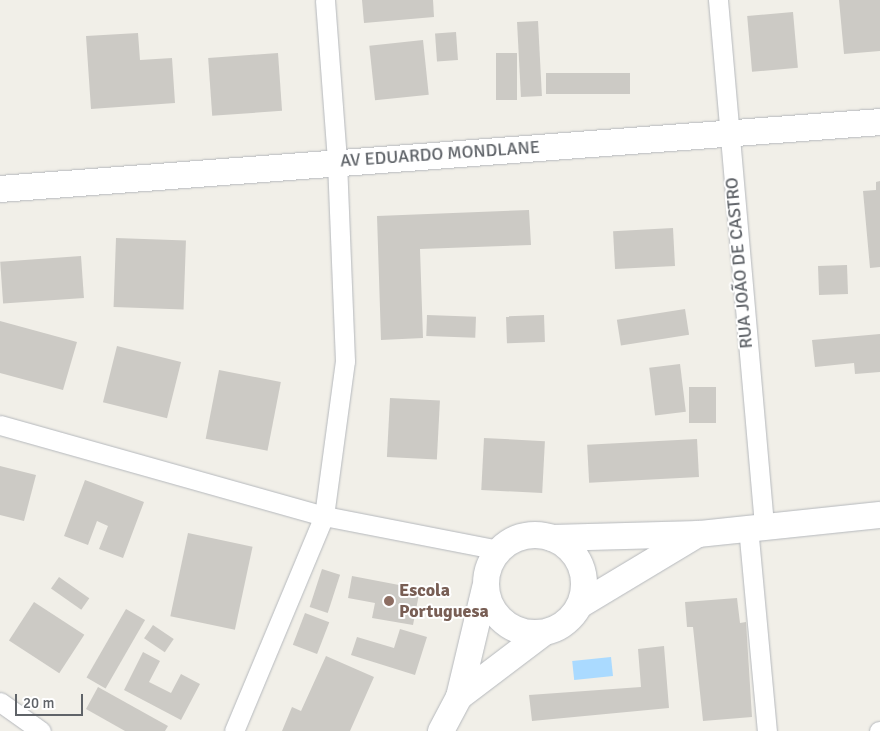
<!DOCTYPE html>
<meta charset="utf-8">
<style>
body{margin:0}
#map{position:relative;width:880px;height:731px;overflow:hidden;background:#f1efe8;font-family:Signika,sans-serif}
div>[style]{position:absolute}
.water>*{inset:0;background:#aadaff;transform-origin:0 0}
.building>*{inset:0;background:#cccac5;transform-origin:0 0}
.roads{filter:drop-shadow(0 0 1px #b5b8bc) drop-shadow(0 0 1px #b5b8bc)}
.street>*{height:19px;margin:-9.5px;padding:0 9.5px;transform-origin:9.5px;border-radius:9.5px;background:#fff}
.secondary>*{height:26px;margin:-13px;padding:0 13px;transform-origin:13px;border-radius:13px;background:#fff}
.secondary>.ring{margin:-13px;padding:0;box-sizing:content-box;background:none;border:26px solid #fff;border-radius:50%}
.dots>*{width:14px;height:14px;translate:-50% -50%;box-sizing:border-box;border:2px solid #fff;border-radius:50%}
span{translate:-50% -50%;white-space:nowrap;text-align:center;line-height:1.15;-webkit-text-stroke:4px #fff;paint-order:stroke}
.street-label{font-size:18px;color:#5f6368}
.education-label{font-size:18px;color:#785e54;font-weight:700}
.left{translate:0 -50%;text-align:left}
.scale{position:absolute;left:15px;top:694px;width:68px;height:22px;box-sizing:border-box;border:2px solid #5f6368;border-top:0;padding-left:6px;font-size:15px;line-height:18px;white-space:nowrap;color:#5f6368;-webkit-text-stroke:4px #fff;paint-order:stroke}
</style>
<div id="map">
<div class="water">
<i style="left:611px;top:657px;width:19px;height:39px;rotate:84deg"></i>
</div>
<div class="building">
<i style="clip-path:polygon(362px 0,433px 0,434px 17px,364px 23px)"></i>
<i style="clip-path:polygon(839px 0,880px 0,880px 51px,844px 54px)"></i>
<i style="left:793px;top:12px;width:56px;height:46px;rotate:85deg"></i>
<i style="left:538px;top:21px;width:75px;height:21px;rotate:87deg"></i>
<i style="left:456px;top:32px;width:28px;height:21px;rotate:86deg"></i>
<i style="clip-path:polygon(138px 33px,140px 60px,172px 58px,175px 103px,91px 109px,86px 36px)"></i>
<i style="left:423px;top:40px;width:55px;height:54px;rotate:84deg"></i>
<i style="left:278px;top:53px;width:58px;height:70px;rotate:86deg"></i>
<i style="left:496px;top:53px;width:21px;height:47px"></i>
<i style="left:630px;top:73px;width:21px;height:84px;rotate:90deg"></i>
<i style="clip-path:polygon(880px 181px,880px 267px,870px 268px,863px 191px,876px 190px,876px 182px)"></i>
<i style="clip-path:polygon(529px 210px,531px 245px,420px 249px,423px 338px,381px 340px,377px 216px)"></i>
<i style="left:673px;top:228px;width:38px;height:60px;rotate:87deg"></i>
<i style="left:116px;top:238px;width:70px;height:69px;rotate:2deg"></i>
<i style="left:81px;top:256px;width:42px;height:81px;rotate:86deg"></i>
<i style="left:847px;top:265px;width:29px;height:29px;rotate:88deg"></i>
<i style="left:685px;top:309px;width:26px;height:69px;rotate:81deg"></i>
<i style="left:427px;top:315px;width:49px;height:21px;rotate:2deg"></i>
<i style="left:544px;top:315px;width:27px;height:38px;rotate:88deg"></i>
<i style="clip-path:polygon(0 321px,77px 342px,63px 390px,0 373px)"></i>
<i style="clip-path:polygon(880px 334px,880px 372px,855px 374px,854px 363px,815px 367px,812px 340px)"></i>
<i style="left:117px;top:346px;width:66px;height:58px;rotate:14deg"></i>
<i style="left:680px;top:364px;width:48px;height:31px;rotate:83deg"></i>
<i style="left:219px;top:370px;width:63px;height:70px;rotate:11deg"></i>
<i style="left:689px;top:387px;width:27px;height:36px"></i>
<i style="left:390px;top:398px;width:50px;height:59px;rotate:3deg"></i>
<i style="left:484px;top:438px;width:61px;height:52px;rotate:3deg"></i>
<i style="left:697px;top:439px;width:38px;height:110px;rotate:87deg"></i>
<i style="clip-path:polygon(0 466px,36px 475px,24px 521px,0 515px)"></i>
<i style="clip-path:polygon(85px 480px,144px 502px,123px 558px,99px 549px,108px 526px,97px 521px,88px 545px,64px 536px)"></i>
<i style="left:188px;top:533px;width:66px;height:85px;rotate:12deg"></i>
<i style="left:322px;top:569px;width:19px;height:40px;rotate:18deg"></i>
<i style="clip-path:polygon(352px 576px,420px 589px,413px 625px,372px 618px,375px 603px,348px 598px)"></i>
<i style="left:59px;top:577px;width:37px;height:14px;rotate:35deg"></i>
<i style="clip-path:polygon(737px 598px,740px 623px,746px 622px,752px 717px,703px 721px,693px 627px,687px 627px,685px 602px)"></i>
<i style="left:34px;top:602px;width:60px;height:46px;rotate:33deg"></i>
<i style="left:126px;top:609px;width:22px;height:79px;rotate:30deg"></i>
<i style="left:305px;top:613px;width:26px;height:34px;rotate:21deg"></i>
<i style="left:153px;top:625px;width:25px;height:16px;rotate:34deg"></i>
<i style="clip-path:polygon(400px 629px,427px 637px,415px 675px,351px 655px,357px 637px,394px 648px)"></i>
<i style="clip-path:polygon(664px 646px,669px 708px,532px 721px,529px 695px,641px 687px,638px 649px)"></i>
<i style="clip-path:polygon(143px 652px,160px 661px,149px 682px,171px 693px,181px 674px,200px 684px,181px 720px,124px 690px)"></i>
<i style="clip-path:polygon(326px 656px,374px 677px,350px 731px,282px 731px,292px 707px,301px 711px)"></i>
<i style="clip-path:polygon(98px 687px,168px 726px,165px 731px,125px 731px,86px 709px)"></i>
</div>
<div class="roads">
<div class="street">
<i style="left:718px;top:0;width:527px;rotate:84.99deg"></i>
<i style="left:0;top:425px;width:337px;rotate:15.7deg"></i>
<i style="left:324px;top:516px;width:178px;rotate:11deg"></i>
<i style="left:748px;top:527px;width:205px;rotate:84.7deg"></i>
<i style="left:0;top:702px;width:50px;rotate:35.3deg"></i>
<i style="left:234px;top:731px;width:233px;rotate:-67.3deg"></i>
<i style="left:324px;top:516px;width:156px;rotate:-82.3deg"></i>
<i style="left:345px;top:361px;width:201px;rotate:-92.3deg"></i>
<i style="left:337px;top:160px;width:160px;rotate:-94.3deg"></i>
<i style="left:879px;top:731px;width:1px"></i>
</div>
<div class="secondary">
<i style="left:0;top:189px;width:883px;rotate:-4.35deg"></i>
<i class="ring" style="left:486px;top:535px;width:72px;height:72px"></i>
<i style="left:552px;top:538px;width:147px;rotate:-1.6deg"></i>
<i style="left:699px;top:534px;width:182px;rotate:-6deg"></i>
<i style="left:580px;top:605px;width:138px;rotate:-31deg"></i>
<i style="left:459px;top:697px;width:104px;rotate:-37.2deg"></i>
<i style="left:441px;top:731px;width:38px;rotate:-62deg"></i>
<i style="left:459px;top:697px;width:112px;rotate:-76.6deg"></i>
</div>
</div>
<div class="dots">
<i style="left:389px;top:601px;background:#8d6e63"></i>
</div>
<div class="street-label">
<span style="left:440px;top:154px;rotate:-4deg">AV EDUARDO MONDLANE</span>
<span style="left:739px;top:263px;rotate:-95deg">RUA JOÃO DE CASTRO</span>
</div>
<div class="education-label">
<span class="left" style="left:399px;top:601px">Escola<br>Portuguesa</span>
</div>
<div class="scale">20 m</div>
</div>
